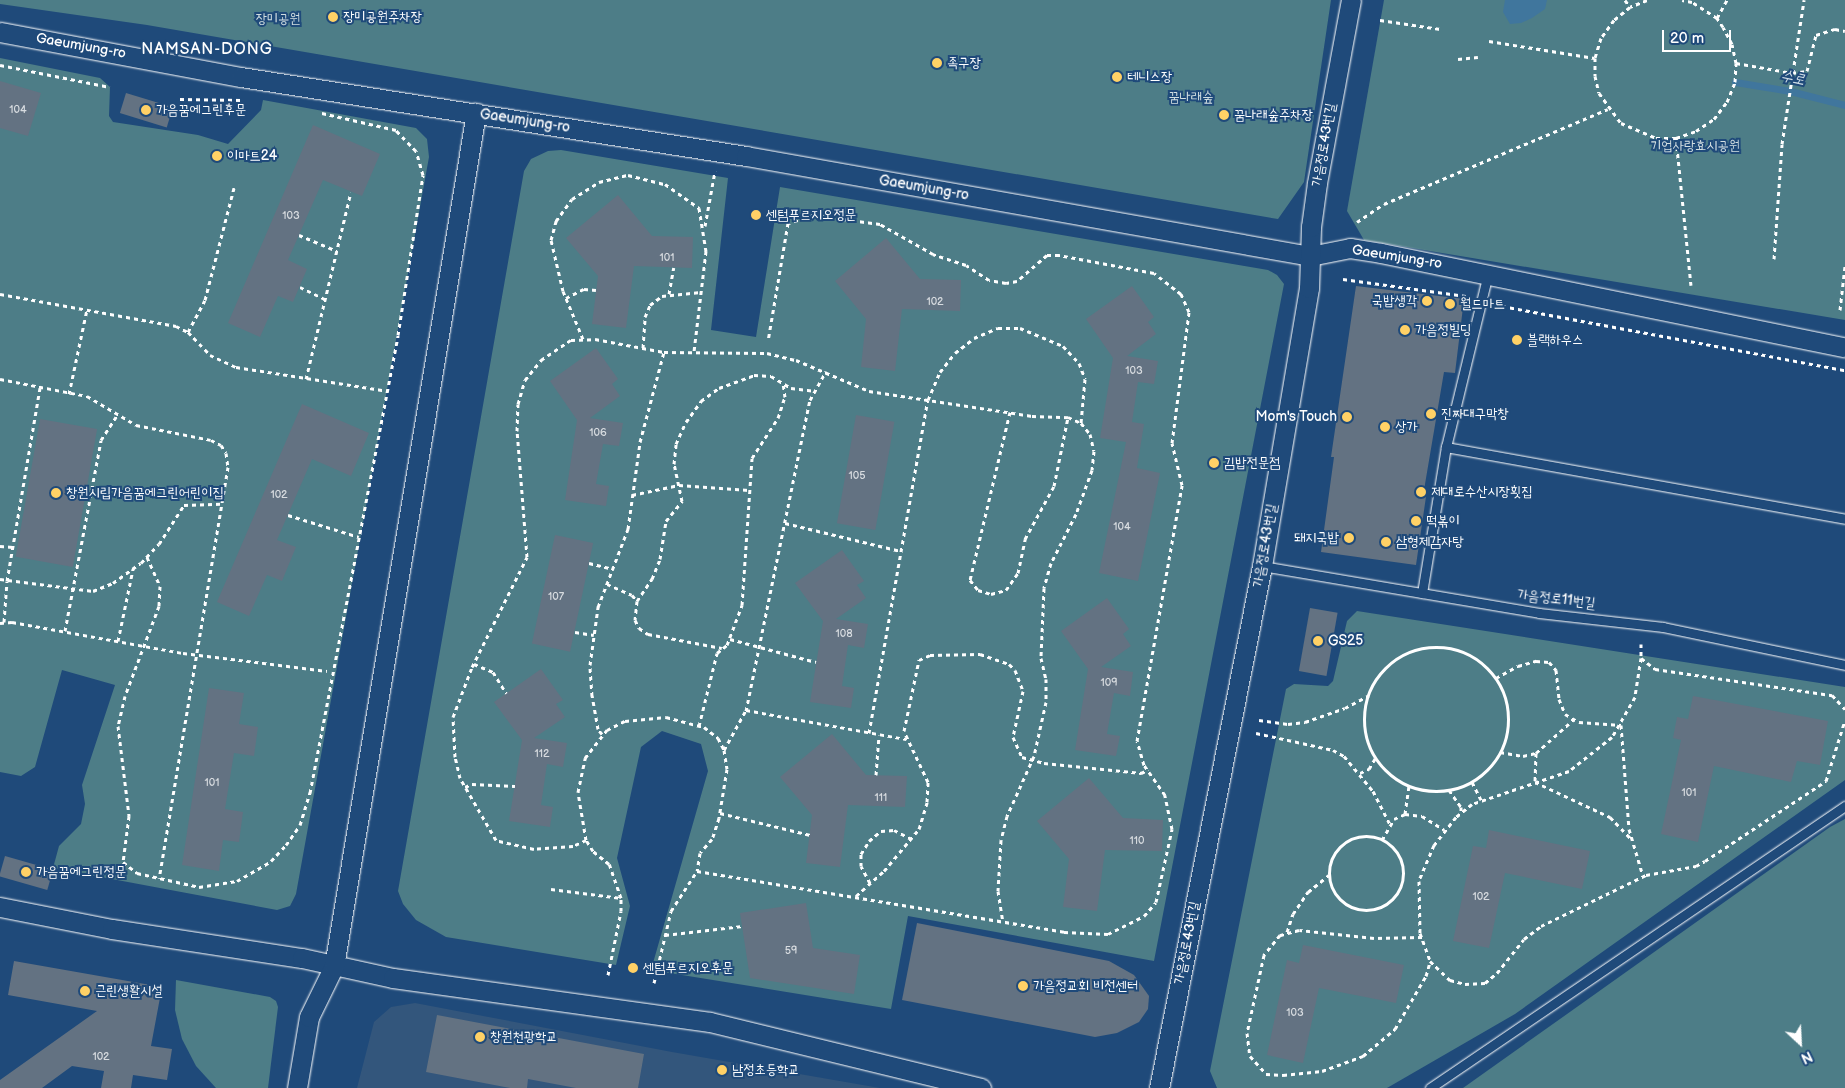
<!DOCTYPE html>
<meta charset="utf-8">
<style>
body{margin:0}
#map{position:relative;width:1845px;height:1088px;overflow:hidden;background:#1f4a7a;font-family:"Balsamiq Sans","Poor Story",sans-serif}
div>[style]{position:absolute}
.built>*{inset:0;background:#33567c}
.green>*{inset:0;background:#4d7d87}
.water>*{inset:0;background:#40769d}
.stream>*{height:7px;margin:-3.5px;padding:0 3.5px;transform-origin:3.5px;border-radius:3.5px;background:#40769d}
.building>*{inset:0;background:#637282;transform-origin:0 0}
.path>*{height:3px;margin-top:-1.5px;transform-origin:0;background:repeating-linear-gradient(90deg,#fff 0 4px,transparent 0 8px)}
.path>.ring{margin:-1.5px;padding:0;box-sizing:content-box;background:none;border:3px solid #fff;border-radius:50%}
.roads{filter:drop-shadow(0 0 1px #fff) drop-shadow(0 0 1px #fff)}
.lane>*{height:9px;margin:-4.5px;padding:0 4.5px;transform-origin:4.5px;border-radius:4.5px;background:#1f4a7a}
.street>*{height:19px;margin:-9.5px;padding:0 9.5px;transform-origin:9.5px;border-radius:9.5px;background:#1f4a7a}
.dots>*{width:14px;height:14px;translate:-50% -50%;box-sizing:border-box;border:2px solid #1f4a7a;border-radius:50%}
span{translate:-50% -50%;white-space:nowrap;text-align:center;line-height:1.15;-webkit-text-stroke:4px #1f4a7a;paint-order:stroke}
.number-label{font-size:11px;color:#d8dce0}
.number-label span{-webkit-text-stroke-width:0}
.poi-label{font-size:14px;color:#fff}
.left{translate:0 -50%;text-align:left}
.right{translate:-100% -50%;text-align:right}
.park-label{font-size:14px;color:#d2dee1}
.street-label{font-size:14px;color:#fff}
.water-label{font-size:15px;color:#cfdde6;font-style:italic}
.quarter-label{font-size:16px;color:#fff;letter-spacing:1px}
.north{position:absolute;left:1775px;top:1018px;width:50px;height:50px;-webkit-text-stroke:4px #1f4a7a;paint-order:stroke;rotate:155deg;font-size:14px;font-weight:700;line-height:20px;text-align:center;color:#fff}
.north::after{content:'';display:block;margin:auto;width:18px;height:22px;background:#fff;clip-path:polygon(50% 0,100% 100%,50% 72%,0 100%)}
.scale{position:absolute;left:1662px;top:30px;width:69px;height:22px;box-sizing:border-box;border:2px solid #fff;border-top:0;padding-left:6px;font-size:15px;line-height:18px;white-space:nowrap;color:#fff;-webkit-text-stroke:4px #1f4a7a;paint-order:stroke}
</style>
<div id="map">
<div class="built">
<i style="clip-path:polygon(415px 1003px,672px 1052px,880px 1088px,357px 1088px,374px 1022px,391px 1007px)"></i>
</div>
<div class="green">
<i style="clip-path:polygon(0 0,1331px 0,1304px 182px,1278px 219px,147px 25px,0 4px)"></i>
<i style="clip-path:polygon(1384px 0,1845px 0,1845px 320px,1364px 240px,1347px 211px)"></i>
<i style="clip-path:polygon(0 58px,100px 78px,110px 87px,109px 116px,113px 122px,198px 135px,228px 144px,261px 110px,263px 100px,416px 128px,427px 139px,429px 157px,296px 894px,290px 906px,277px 910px,53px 868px,59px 846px,81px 824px,85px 804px,82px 785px,115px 685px,62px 670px,35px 767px,21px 776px,0 772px)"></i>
<i style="clip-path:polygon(561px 150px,728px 178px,711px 330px,756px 337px,780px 187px,1268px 270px,1277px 275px,1284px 284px,1154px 961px,908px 916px,891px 1009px,651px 970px,708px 771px,701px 744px,662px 731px,641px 747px,617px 858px,630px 906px,616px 965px,446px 937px,416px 920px,403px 904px,398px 891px,524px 171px,531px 159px,548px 151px)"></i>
<i style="clip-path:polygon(1357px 611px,1845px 687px,1845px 780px,1515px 1014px,1387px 1088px,1217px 1088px,1210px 1071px,1286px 689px,1294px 684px,1328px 686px,1333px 681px,1347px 621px)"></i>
<i style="clip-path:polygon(1845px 819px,1845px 1088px,1463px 1088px,1830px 827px)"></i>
<i style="clip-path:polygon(176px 980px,270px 997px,276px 1001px,278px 1007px,268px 1088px,216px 1088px,196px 1066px,182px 1039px,175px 1010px)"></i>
</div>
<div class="water">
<i style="clip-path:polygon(1505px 0,1547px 0,1545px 9px,1532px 18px,1521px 23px,1510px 24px,1503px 12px)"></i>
</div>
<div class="stream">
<i style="left:1735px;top:82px;width:56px;rotate:9.3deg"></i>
<i style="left:1790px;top:91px;width:57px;rotate:14.3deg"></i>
</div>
<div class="building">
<i style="clip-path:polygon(0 81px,41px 93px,28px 136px,0 128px)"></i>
<i style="left:126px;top:93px;width:49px;height:21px;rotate:17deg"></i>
<i style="clip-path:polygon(313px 125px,380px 154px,362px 196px,323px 180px,288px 260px,307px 269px,293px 302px,278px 296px,260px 337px,228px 323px)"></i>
<i style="clip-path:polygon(618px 195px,652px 236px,693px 237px,692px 268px,634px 266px,626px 328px,592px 324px,598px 276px,566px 238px)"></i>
<i style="clip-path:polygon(886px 238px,920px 279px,961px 280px,960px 311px,902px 309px,895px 371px,861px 367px,866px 319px,835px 281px)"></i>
<i style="clip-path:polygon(1132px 286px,1154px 317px,1148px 322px,1156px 334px,1127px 356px,1158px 361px,1154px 384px,1138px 382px,1132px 422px,1144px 424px,1137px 468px,1160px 473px,1138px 581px,1099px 573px,1126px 442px,1100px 438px,1113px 358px,1086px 319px)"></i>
<i style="clip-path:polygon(1356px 286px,1464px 299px,1455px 373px,1444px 372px,1424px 490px,1427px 490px,1416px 565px,1321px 552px,1334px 457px,1331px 457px)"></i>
<i style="clip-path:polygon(596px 348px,618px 379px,612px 384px,620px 396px,590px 418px,623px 423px,619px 446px,603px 444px,596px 484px,609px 486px,606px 506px,565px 500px,577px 420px,550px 381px)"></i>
<i style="clip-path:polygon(302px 404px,369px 433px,351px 476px,312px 459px,277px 540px,296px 547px,282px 581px,267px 575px,249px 616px,217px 602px)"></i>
<i style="left:856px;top:415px;width:39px;height:110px;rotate:10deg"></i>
<i style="left:40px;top:419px;width:58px;height:140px;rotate:10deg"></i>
<i style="left:555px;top:535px;width:39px;height:111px;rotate:12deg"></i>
<i style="clip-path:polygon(842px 550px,864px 581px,857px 585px,866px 598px,836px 619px,868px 624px,864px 648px,848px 645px,842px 686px,854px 688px,851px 708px,810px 702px,823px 621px,795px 583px)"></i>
<i style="clip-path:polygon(1107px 598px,1129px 629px,1123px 634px,1131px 646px,1101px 667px,1133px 672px,1130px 696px,1114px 693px,1107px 734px,1120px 736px,1116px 756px,1075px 750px,1088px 669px,1061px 631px)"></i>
<i style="left:1310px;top:608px;width:28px;height:64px;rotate:10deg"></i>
<i style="clip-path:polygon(541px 669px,563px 700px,556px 704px,565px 717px,534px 738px,567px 743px,563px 767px,547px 764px,541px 805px,553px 807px,550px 827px,509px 821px,522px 740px,494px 702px)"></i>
<i style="clip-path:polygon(209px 688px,244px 693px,239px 724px,258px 727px,254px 756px,234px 753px,225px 809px,243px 812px,239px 842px,223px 840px,219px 871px,182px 865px)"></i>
<i style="clip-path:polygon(1693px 696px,1828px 721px,1820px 765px,1797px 761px,1791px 782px,1714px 766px,1698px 842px,1661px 834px,1681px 740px,1673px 738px,1677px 717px,1688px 719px)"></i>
<i style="clip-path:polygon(832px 734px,866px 775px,907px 776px,905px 807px,848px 805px,840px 867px,806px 863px,812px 815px,780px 777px)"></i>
<i style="clip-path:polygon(1089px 778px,1123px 818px,1163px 820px,1162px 851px,1105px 850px,1097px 911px,1063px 907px,1069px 859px,1037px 821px)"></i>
<i style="clip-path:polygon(1489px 830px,1590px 851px,1582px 889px,1505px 873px,1489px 948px,1453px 941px,1473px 846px,1486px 848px)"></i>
<i style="left:5px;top:856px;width:50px;height:21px;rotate:16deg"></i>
<i style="clip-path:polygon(806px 903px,813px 948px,860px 955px,854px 994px,750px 978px,740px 913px)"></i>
<i style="clip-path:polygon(917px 923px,1109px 961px,1134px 975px,1149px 996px,1148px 1009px,1139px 1022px,1117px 1033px,1095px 1037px,902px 1000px)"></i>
<i style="clip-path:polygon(1303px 945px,1404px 965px,1396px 1003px,1319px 988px,1303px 1063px,1267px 1055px,1287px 960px,1299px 963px)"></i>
<i style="clip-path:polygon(14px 961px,162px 987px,151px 1046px,172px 1049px,167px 1080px,133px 1075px,131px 1088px,101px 1088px,104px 1071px,72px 1066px,42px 1088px,0 1088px,0 1080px,97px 1011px,8px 995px)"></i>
<i style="clip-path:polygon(437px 1015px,644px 1054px,638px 1088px,576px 1088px,528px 1079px,527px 1088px,510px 1088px,426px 1072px)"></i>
</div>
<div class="path">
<i style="left:1625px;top:0;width:9px;rotate:54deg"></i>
<i style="left:1647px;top:0;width:18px;rotate:158deg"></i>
<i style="left:1630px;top:7px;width:21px;rotate:141deg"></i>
<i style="left:1614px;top:20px;width:22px;rotate:126deg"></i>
<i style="left:1601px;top:38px;width:21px;rotate:107deg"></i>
<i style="left:1595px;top:58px;width:18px;rotate:90deg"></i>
<i style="left:1595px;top:76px;width:17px;rotate:77deg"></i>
<i style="left:1599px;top:93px;width:37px;rotate:54deg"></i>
<i style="left:1621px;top:123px;width:38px;rotate:23deg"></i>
<i style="left:1656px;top:138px;width:20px"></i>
<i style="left:1676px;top:138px;width:21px;rotate:-19deg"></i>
<i style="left:1696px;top:131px;width:22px;rotate:-34deg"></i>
<i style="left:1714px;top:119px;width:21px;rotate:-53deg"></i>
<i style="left:1727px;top:102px;width:22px;rotate:-68deg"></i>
<i style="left:1735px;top:82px;width:19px;rotate:-87deg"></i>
<i style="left:1736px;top:63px;width:19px;rotate:-102deg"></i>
<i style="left:1732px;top:44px;width:19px;rotate:-118deg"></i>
<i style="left:1723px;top:27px;width:11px;rotate:-124deg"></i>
<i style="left:1717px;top:18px;width:30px;rotate:-147deg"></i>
<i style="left:1692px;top:2px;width:10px;rotate:-169deg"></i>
<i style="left:1717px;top:18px;width:21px;rotate:-61deg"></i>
<i style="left:1380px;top:20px;width:61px;rotate:8.5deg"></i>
<i style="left:1489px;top:41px;width:107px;rotate:9.1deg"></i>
<i style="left:1458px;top:59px;width:20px;rotate:-6deg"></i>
<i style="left:1736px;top:63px;width:57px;rotate:10.1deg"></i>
<i style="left:1792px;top:73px;width:15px;rotate:-8deg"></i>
<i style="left:1807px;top:71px;width:37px;rotate:-76deg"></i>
<i style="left:1816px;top:35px;width:20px;rotate:-18deg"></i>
<i style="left:1835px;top:29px;width:10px;rotate:11deg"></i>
<i style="left:0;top:65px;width:112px;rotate:11.3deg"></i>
<i style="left:180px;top:99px;width:62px;rotate:0.9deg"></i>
<i style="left:1676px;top:138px;width:148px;rotate:84.2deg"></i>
<i style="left:1357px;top:222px;width:32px;rotate:-34deg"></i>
<i style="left:1384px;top:204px;width:243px;rotate:-23deg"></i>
<i style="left:705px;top:226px;width:56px;rotate:-79.7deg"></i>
<i style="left:299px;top:235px;width:41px;rotate:22.8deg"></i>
<i style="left:1774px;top:259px;width:115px;rotate:-86deg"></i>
<i style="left:1782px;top:144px;width:146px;rotate:-81.3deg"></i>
<i style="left:1343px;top:279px;width:124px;rotate:7.9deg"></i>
<i style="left:300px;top:287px;width:28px;rotate:26deg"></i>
<i style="left:0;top:294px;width:179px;rotate:10.3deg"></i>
<i style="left:176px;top:326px;width:13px;rotate:27deg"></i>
<i style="left:188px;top:332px;width:32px;rotate:46deg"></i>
<i style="left:210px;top:355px;width:29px;rotate:25deg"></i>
<i style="left:236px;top:367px;width:154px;rotate:9deg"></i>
<i style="left:669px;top:294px;width:27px;rotate:-80deg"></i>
<i style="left:566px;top:298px;width:20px;rotate:-27deg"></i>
<i style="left:584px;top:289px;width:12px;rotate:5deg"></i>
<i style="left:1502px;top:306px;width:349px;rotate:10.6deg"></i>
<i style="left:1840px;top:310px;width:44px;rotate:-83.5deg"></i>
<i style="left:188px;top:332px;width:36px;rotate:-62deg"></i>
<i style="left:205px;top:300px;width:116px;rotate:-75.5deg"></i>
<i style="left:583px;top:339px;width:52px;rotate:-112.6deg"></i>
<i style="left:563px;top:291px;width:52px;rotate:-103.2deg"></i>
<i style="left:551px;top:240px;width:20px;rotate:-75deg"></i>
<i style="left:556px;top:221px;width:27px;rotate:-54deg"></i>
<i style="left:572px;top:199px;width:32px;rotate:-32deg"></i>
<i style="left:599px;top:182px;width:30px;rotate:-14deg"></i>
<i style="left:628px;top:175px;width:38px;rotate:14deg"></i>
<i style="left:665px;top:184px;width:42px;rotate:35.2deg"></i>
<i style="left:699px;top:208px;width:44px;rotate:80.8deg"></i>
<i style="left:706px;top:251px;width:102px;rotate:96.8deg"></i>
<i style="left:643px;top:348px;width:31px;rotate:-86deg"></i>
<i style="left:645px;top:317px;width:13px;rotate:-67deg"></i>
<i style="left:650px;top:305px;width:15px;rotate:-37deg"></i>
<i style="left:662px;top:296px;width:39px;rotate:-6deg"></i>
<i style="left:0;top:379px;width:89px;rotate:11.1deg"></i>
<i style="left:87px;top:396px;width:57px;rotate:30.6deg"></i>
<i style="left:136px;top:425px;width:76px;rotate:11.3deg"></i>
<i style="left:211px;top:440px;width:11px;rotate:27deg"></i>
<i style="left:221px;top:445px;width:9px;rotate:58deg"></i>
<i style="left:226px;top:453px;width:14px;rotate:82deg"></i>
<i style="left:228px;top:467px;width:417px;rotate:99.5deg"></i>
<i style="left:306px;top:379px;width:192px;rotate:-76.5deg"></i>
<i style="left:69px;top:394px;width:87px;rotate:-78deg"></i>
<i style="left:1010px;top:412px;width:173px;rotate:103.4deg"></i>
<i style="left:970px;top:580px;width:13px;rotate:51deg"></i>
<i style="left:978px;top:590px;width:14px;rotate:17deg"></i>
<i style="left:991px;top:594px;width:16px;rotate:-15deg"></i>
<i style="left:1006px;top:590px;width:21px;rotate:-55deg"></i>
<i style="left:1018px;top:573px;width:35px;rotate:-78deg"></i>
<i style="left:1025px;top:539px;width:60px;rotate:-61.3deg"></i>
<i style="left:1054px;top:486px;width:70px;rotate:-78.5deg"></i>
<i style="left:632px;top:495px;width:48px;rotate:-12deg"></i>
<i style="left:679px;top:485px;width:70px;rotate:4.1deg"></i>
<i style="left:288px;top:515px;width:74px;rotate:17.2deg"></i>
<i style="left:785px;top:523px;width:119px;rotate:13.6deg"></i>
<i style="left:0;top:546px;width:13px;rotate:4deg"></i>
<i style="left:147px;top:557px;width:32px;rotate:66deg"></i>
<i style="left:160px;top:586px;width:20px;rotate:93deg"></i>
<i style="left:159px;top:606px;width:96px;rotate:110.7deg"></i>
<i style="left:125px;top:696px;width:31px;rotate:103deg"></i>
<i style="left:118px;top:726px;width:91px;rotate:83deg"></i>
<i style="left:129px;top:816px;width:46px;rotate:97.4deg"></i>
<i style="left:123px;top:862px;width:18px;rotate:38deg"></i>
<i style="left:137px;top:873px;width:64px;rotate:12.7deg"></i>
<i style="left:199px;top:887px;width:38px;rotate:-9deg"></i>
<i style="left:237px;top:881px;width:39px;rotate:-30deg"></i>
<i style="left:271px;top:861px;width:22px;rotate:-47deg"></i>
<i style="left:286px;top:845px;width:24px;rotate:-55deg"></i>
<i style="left:300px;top:825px;width:34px;rotate:-73deg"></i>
<i style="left:310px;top:793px;width:466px;rotate:-79.1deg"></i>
<i style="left:398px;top:335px;width:162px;rotate:-81.1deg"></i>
<i style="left:423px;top:175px;width:25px;rotate:-106deg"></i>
<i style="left:416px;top:151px;width:29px;rotate:-134deg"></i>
<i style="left:396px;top:130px;width:76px;rotate:-167.1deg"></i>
<i style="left:589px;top:563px;width:25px;rotate:14deg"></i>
<i style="left:0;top:579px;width:94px;rotate:7.4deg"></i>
<i style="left:93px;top:591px;width:22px;rotate:-22deg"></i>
<i style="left:113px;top:583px;width:34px;rotate:-36deg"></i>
<i style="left:141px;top:563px;width:26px;rotate:-47deg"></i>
<i style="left:159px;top:544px;width:46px;rotate:-57.3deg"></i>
<i style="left:184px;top:505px;width:37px;rotate:-2deg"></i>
<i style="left:607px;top:584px;width:27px;rotate:24deg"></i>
<i style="left:632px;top:595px;width:8px;rotate:50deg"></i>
<i style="left:637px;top:601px;width:19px;rotate:96deg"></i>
<i style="left:635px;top:620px;width:9px;rotate:63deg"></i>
<i style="left:639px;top:628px;width:11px;rotate:34deg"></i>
<i style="left:648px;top:634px;width:75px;rotate:10.7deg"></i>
<i style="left:637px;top:601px;width:27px;rotate:-56deg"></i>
<i style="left:652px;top:579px;width:22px;rotate:-68deg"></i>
<i style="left:660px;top:559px;width:38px;rotate:-81deg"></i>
<i style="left:666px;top:521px;width:26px;rotate:-51deg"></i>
<i style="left:682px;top:501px;width:38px;rotate:-102deg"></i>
<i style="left:674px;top:464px;width:20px;rotate:-84deg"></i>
<i style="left:676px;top:444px;width:24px;rotate:-66deg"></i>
<i style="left:686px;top:422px;width:26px;rotate:-54deg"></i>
<i style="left:701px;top:401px;width:22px;rotate:-36deg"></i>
<i style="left:719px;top:388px;width:37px;rotate:-20deg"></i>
<i style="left:754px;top:375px;width:17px;rotate:3deg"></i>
<i style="left:771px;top:376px;width:23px;rotate:31deg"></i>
<i style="left:791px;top:388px;width:25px;rotate:7deg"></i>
<i style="left:4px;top:622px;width:41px;rotate:-85.8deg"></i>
<i style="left:7px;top:581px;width:196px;rotate:-80.3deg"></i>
<i style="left:0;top:623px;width:12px;rotate:-5deg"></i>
<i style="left:12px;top:622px;width:174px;rotate:10.3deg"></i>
<i style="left:183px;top:653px;width:145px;rotate:7.1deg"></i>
<i style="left:65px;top:631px;width:194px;rotate:-79.3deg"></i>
<i style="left:101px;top:440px;width:30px;rotate:-57deg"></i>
<i style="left:575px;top:632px;width:19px;rotate:9deg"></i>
<i style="left:730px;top:639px;width:89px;rotate:15deg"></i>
<i style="left:118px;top:641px;width:74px;rotate:-78.2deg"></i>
<i style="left:1641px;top:644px;width:14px;rotate:90deg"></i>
<i style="left:1641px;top:658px;width:18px;rotate:38deg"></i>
<i style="left:1655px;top:669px;width:179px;rotate:8.4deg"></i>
<i style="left:1832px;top:695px;width:19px;rotate:47deg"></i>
<i class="ring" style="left:1364px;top:647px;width:141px;height:141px"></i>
<i style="left:1641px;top:658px;width:39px;rotate:99deg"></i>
<i style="left:1635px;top:697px;width:46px;rotate:119.9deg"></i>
<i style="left:1612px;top:737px;width:55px;rotate:141.7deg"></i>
<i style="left:1569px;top:771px;width:102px;rotate:161.2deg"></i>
<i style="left:1472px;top:804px;width:21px;rotate:141deg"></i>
<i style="left:1456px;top:817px;width:36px;rotate:128deg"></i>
<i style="left:1434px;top:845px;width:39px;rotate:113deg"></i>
<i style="left:1419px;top:881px;width:52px;rotate:88.9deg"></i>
<i style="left:1420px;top:933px;width:30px;rotate:70deg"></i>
<i style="left:1430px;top:961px;width:28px;rotate:44deg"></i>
<i style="left:1450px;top:980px;width:16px;rotate:15deg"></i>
<i style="left:1465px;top:984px;width:20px;rotate:-3deg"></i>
<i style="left:1485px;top:983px;width:16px;rotate:-40deg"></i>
<i style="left:1497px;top:973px;width:43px;rotate:-51.5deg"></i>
<i style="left:1524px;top:939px;width:21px;rotate:-37deg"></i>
<i style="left:1541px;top:926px;width:117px;rotate:-25.9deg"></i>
<i style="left:1646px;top:875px;width:51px;rotate:-10.2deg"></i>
<i style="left:1696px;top:866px;width:10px;rotate:-29deg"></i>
<i style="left:1705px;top:861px;width:145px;rotate:-33.5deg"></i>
<i style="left:1826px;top:781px;width:64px;rotate:-72.7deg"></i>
<i style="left:474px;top:664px;width:21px;rotate:23deg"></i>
<i style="left:493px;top:672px;width:25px;rotate:58deg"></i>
<i style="left:1496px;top:678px;width:25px;rotate:-29deg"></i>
<i style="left:1518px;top:666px;width:19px;rotate:-16deg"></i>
<i style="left:1536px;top:661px;width:13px;rotate:4deg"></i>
<i style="left:1549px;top:662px;width:11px;rotate:49deg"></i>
<i style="left:1556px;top:670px;width:29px;rotate:84deg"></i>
<i style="left:1559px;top:699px;width:16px;rotate:68deg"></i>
<i style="left:1565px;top:714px;width:16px;rotate:30deg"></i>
<i style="left:1579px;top:722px;width:42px;rotate:4.1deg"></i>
<i style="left:1621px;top:725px;width:104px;rotate:85.6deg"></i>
<i style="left:1629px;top:829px;width:49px;rotate:73.4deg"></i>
<i style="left:746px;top:711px;width:318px;rotate:-78.4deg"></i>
<i style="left:810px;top:400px;width:33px;rotate:-61deg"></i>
<i style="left:1259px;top:720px;width:29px;rotate:8deg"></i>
<i style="left:1288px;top:724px;width:17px;rotate:-7deg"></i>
<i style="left:1305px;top:722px;width:42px;rotate:-19.3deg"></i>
<i style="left:1345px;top:708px;width:27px;rotate:-28deg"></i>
<i style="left:699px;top:726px;width:75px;rotate:-76.1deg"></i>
<i style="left:717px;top:653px;width:13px;rotate:-39deg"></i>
<i style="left:727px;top:645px;width:43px;rotate:-69.4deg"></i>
<i style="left:742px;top:605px;width:147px;rotate:-86.1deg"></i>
<i style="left:752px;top:458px;width:48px;rotate:-57deg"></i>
<i style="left:778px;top:418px;width:22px;rotate:-72deg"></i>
<i style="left:785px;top:397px;width:14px;rotate:-98deg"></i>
<i style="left:869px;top:733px;width:338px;rotate:-80deg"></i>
<i style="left:928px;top:400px;width:30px;rotate:-67deg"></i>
<i style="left:940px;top:372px;width:24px;rotate:-52deg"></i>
<i style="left:955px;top:353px;width:24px;rotate:-38deg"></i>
<i style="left:974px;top:338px;width:26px;rotate:-23deg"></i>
<i style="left:998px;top:328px;width:22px"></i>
<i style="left:1020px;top:328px;width:47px;rotate:22.7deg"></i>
<i style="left:1063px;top:346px;width:23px;rotate:47deg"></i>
<i style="left:1079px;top:363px;width:17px;rotate:69deg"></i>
<i style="left:1085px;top:379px;width:44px;rotate:95.2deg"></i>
<i style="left:1256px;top:733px;width:79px;rotate:12.4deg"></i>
<i style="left:1333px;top:750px;width:13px;rotate:29deg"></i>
<i style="left:1344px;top:756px;width:45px;rotate:50.4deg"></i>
<i style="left:1373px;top:791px;width:38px;rotate:63deg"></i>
<i style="left:602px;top:734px;width:6px;rotate:-129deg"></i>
<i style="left:598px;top:729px;width:34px;rotate:-100deg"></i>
<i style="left:592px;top:696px;width:31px;rotate:-94deg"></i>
<i style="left:590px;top:665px;width:59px;rotate:-82.1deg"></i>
<i style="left:598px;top:607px;width:84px;rotate:-69deg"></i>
<i style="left:628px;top:529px;width:88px;rotate:-82.1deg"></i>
<i style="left:640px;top:442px;width:93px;rotate:-75.1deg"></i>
<i style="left:724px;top:750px;width:46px;rotate:-61.2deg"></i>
<i style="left:746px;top:710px;width:163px;rotate:10.3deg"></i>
<i style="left:1500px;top:752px;width:23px;rotate:10deg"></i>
<i style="left:1523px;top:756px;width:13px;rotate:-13deg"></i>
<i style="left:1536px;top:753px;width:51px;rotate:-41.8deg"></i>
<i style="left:1536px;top:753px;width:29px;rotate:92deg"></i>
<i style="left:1535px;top:782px;width:83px;rotate:25deg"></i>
<i style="left:1610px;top:817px;width:29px;rotate:46deg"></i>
<i style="left:1360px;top:773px;width:10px;rotate:-24deg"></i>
<i style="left:1369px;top:769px;width:14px;rotate:-60deg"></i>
<i style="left:876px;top:775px;width:40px;rotate:-85.7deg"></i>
<i style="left:1472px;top:782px;width:20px;rotate:63deg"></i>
<i style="left:465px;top:787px;width:8px;rotate:-23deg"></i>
<i style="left:472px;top:784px;width:43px;rotate:2.7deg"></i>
<i style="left:1449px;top:790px;width:21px;rotate:55deg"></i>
<i style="left:1461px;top:807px;width:5px;rotate:90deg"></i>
<i style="left:720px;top:813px;width:93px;rotate:13.7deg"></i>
<i style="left:1405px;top:814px;width:29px;rotate:-82deg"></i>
<i class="ring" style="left:1329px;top:836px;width:71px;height:71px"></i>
<i style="left:586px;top:840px;width:14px;rotate:155deg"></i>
<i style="left:573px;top:846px;width:39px;rotate:176deg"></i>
<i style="left:534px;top:849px;width:39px;rotate:-167deg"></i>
<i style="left:496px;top:840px;width:72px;rotate:-120.1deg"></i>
<i style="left:460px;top:778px;width:22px;rotate:-103deg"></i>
<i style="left:455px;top:757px;width:40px;rotate:-92.9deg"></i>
<i style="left:453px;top:717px;width:53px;rotate:-69.2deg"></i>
<i style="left:472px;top:667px;width:123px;rotate:-63.4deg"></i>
<i style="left:527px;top:557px;width:126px;rotate:-94.5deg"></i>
<i style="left:517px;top:431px;width:27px;rotate:-88deg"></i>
<i style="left:518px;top:404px;width:25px;rotate:-74deg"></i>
<i style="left:525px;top:380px;width:26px;rotate:-51deg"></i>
<i style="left:541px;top:360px;width:36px;rotate:-34deg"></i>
<i style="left:571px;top:340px;width:24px;rotate:-2deg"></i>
<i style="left:595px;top:339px;width:70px;rotate:10.7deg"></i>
<i style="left:664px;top:352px;width:103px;rotate:0.6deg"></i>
<i style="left:767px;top:353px;width:30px;rotate:14deg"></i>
<i style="left:796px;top:360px;width:79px;rotate:23deg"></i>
<i style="left:869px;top:391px;width:165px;rotate:8.7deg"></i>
<i style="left:1032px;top:416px;width:36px;rotate:2deg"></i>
<i style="left:1068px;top:417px;width:14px;rotate:25deg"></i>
<i style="left:1081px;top:423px;width:14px;rotate:51deg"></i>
<i style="left:1090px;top:434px;width:17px;rotate:77deg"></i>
<i style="left:1094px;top:451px;width:19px;rotate:96deg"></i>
<i style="left:1092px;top:470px;width:47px;rotate:110deg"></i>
<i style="left:1076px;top:514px;width:55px;rotate:117deg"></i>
<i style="left:1051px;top:563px;width:26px;rotate:106deg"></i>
<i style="left:1044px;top:588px;width:70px;rotate:92.5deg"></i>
<i style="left:1041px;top:658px;width:22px;rotate:77deg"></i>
<i style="left:1046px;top:679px;width:23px;rotate:90deg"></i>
<i style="left:1046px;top:702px;width:55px;rotate:102.5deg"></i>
<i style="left:1034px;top:756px;width:66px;rotate:114.2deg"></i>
<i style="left:1007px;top:816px;width:25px;rotate:104deg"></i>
<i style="left:1001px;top:840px;width:51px;rotate:93.4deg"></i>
<i style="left:998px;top:891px;width:31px;rotate:81deg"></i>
<i style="left:1382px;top:840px;width:24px;rotate:-60deg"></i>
<i style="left:1394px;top:819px;width:12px;rotate:-24deg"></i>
<i style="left:1405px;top:814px;width:17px;rotate:7deg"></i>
<i style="left:1422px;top:816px;width:26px;rotate:32deg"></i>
<i style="left:870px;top:883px;width:19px;rotate:-118deg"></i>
<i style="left:861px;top:866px;width:12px;rotate:-90deg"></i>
<i style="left:861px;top:854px;width:15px;rotate:-58deg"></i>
<i style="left:869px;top:841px;width:16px;rotate:-40deg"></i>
<i style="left:881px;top:831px;width:13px;rotate:-4deg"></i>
<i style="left:894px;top:830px;width:20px;rotate:27deg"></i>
<i style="left:551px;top:889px;width:71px;rotate:7.3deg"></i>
<i style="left:856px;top:896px;width:38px;rotate:-42deg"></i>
<i style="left:884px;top:871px;width:55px;rotate:-50.2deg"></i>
<i style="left:919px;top:829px;width:28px;rotate:-73deg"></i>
<i style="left:927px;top:802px;width:20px;rotate:-87deg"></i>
<i style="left:928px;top:782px;width:56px;rotate:-115.2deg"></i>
<i style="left:904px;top:731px;width:73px;rotate:-78.1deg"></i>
<i style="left:919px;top:660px;width:12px;rotate:-24deg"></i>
<i style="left:930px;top:655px;width:50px;rotate:-1.1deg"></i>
<i style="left:980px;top:654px;width:31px;rotate:19deg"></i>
<i style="left:1009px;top:664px;width:8px;rotate:45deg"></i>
<i style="left:1015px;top:670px;width:22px;rotate:69deg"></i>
<i style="left:1023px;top:691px;width:47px;rotate:102.3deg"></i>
<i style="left:1013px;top:737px;width:22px;rotate:66deg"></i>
<i style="left:1022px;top:757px;width:23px;rotate:15deg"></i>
<i style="left:1044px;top:763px;width:98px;rotate:5.9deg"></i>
<i style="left:1141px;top:773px;width:8px;rotate:-23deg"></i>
<i style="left:1287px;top:932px;width:19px;rotate:-72deg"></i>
<i style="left:1293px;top:914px;width:27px;rotate:-56deg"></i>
<i style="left:1308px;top:892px;width:27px;rotate:-39deg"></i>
<i style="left:665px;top:935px;width:78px;rotate:-6.7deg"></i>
<i style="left:1422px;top:937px;width:48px;rotate:178.8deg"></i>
<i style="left:1374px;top:938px;width:75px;rotate:-173.9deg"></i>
<i style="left:1299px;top:930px;width:20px;rotate:165deg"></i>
<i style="left:1280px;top:935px;width:26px;rotate:129deg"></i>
<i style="left:1264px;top:955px;width:80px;rotate:102.3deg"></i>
<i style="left:1247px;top:1033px;width:23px;rotate:83deg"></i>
<i style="left:1250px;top:1056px;width:24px;rotate:48deg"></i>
<i style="left:1266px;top:1074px;width:17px;rotate:3deg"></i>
<i style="left:1283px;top:1075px;width:39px;rotate:-6deg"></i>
<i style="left:1322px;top:1071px;width:44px;rotate:-20.1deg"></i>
<i style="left:1363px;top:1056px;width:42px;rotate:-40.2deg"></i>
<i style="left:1395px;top:1029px;width:61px;rotate:-59.7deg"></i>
<i style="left:1426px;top:976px;width:15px;rotate:-74deg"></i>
<i style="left:608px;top:975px;width:65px;rotate:-78.5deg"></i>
<i style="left:621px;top:911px;width:13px;rotate:-90deg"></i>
<i style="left:621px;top:898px;width:36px;rotate:-109deg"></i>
<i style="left:609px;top:864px;width:21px;rotate:-141deg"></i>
<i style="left:593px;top:851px;width:13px;rotate:-122deg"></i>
<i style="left:586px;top:840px;width:49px;rotate:-99.5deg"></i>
<i style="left:578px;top:792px;width:35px;rotate:-78deg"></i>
<i style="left:585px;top:758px;width:36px;rotate:-52deg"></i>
<i style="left:607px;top:730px;width:20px;rotate:-27deg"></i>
<i style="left:625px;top:721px;width:41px;rotate:-5.6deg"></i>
<i style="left:666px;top:717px;width:39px;rotate:15deg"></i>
<i style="left:704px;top:727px;width:18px;rotate:38deg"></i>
<i style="left:718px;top:738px;width:13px;rotate:63deg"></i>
<i style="left:724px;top:750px;width:19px;rotate:81deg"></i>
<i style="left:727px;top:769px;width:50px;rotate:99.3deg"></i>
<i style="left:719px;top:818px;width:22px;rotate:108deg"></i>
<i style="left:712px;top:839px;width:18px;rotate:131deg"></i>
<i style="left:700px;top:853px;width:18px;rotate:99deg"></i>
<i style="left:654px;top:983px;width:74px;rotate:-76.7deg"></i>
<i style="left:671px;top:911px;width:48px;rotate:-57deg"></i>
<i style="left:697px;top:871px;width:372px;rotate:9.4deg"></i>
<i style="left:1064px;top:932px;width:44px;rotate:2.6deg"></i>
<i style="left:1108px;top:934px;width:40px;rotate:-26.6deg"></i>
<i style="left:1144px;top:916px;width:18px;rotate:-49deg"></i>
<i style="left:1156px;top:902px;width:75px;rotate:-77.6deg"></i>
<i style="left:1172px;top:829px;width:35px;rotate:-102deg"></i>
<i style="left:1165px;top:795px;width:37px;rotate:-125deg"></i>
<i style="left:1144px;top:765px;width:25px;rotate:-106deg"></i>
<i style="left:1137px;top:741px;width:260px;rotate:-80deg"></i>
<i style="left:1182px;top:485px;width:43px;rotate:-103.4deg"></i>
<i style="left:1172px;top:443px;width:132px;rotate:-82.6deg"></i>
<i style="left:1189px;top:312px;width:20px;rotate:-114deg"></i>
<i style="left:1181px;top:294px;width:34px;rotate:-142deg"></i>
<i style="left:1154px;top:273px;width:97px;rotate:-169.3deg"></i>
<i style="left:1059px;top:255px;width:12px;rotate:180deg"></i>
<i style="left:1047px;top:255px;width:40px;rotate:139deg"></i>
<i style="left:1017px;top:281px;width:11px;rotate:170deg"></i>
<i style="left:1006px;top:283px;width:17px;rotate:-170deg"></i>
<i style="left:989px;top:280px;width:27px;rotate:-147deg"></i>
<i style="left:966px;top:265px;width:35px;rotate:-162deg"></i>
<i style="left:933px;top:254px;width:61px;rotate:-150.5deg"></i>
<i style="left:880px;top:224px;width:68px;rotate:-172.3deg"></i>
<i style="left:813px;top:215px;width:26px;rotate:162deg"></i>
<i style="left:788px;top:223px;width:120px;rotate:99.6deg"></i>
</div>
<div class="roads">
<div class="lane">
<i style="left:1446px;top:447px;width:405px;rotate:10.2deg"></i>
<i style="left:1262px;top:566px;width:281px;rotate:9.6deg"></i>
<i style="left:1539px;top:613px;width:125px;rotate:6.4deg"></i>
<i style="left:1663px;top:627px;width:186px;rotate:11.8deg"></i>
<i style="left:1422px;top:593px;width:148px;rotate:-80.7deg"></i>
<i style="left:1446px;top:447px;width:178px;rotate:-76.4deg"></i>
<i style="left:1430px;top:1088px;width:502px;rotate:-34.2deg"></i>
</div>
<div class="street">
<i style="left:0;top:32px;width:245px;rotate:10.6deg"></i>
<i style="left:241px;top:77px;width:511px;rotate:8.89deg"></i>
<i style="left:746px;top:156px;width:573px;rotate:10.05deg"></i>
<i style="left:1310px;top:256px;width:41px;rotate:-11.3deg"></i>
<i style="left:1350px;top:248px;width:31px;rotate:9deg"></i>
<i style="left:1381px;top:253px;width:473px;rotate:11.5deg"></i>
<i style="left:0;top:907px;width:114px;rotate:11.1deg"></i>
<i style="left:112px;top:929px;width:192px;rotate:8.7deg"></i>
<i style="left:302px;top:958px;width:93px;rotate:12.4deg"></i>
<i style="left:393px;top:978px;width:320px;rotate:7.9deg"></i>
<i style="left:710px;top:1022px;width:279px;rotate:13.7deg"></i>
<i style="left:297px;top:1088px;width:72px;rotate:-80.4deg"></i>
<i style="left:309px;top:1017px;width:57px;rotate:-63.9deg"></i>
<i style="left:334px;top:966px;width:865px;rotate:-80.55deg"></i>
<i style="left:1159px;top:1088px;width:532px;rotate:-78.84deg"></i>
<i style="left:1262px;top:566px;width:282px;rotate:-80.4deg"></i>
<i style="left:1309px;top:288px;width:61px;rotate:-88.1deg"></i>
<i style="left:1311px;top:227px;width:44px;rotate:-82.2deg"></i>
<i style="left:1317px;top:183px;width:186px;rotate:-79.5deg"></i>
</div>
</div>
<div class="dots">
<i style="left:333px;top:17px;background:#ffd166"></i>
<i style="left:937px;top:63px;background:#ffd166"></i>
<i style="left:1117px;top:77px;background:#ffd166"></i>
<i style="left:146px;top:110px;background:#ffd166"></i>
<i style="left:1224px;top:115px;background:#ffd166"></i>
<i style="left:217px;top:156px;background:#ffd166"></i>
<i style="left:756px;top:215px;background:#ffd166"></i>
<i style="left:1427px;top:301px;background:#ffd166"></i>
<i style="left:1450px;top:304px;background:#ffd166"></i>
<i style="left:1405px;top:330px;background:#ffd166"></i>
<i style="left:1517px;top:340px;background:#ffd166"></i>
<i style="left:1431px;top:414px;background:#ffd166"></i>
<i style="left:1347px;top:417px;background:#ffd166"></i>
<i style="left:1385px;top:427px;background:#ffd166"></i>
<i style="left:1214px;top:463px;background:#ffd166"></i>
<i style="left:1421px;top:492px;background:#ffd166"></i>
<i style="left:56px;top:493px;background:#ffd166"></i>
<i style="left:1416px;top:521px;background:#ffd166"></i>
<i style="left:1349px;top:538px;background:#ffd166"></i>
<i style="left:1386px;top:542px;background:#ffd166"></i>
<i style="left:1318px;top:641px;background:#ffd166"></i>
<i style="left:26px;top:872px;background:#ffd166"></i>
<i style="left:633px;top:968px;background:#ffd166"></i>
<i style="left:1023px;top:986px;background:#ffd166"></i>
<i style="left:85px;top:991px;background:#ffd166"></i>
<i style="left:480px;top:1037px;background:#ffd166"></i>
<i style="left:722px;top:1070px;background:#ffd166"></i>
</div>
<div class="number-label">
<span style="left:18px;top:110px">104</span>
<span style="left:291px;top:216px">103</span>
<span style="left:667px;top:258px">101</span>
<span style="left:935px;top:302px">102</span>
<span style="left:1134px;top:371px">103</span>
<span style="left:598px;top:433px">106</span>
<span style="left:857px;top:476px">105</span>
<span style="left:279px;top:495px">102</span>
<span style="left:1122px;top:527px">104</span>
<span style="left:556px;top:597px">107</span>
<span style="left:844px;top:634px">108</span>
<span style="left:1109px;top:683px">109</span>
<span style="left:542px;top:754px">112</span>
<span style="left:212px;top:783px">101</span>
<span style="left:1689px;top:793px">101</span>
<span style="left:881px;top:798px">111</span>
<span style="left:1137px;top:841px">110</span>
<span style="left:1481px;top:897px">102</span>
<span style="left:791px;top:951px">59</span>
<span style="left:1295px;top:1013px">103</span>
<span style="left:101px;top:1057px">102</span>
</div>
<div class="poi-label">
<span class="left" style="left:343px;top:17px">장미공원주차장</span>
<span class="left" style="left:947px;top:63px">족구장</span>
<span class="left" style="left:1127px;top:77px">테니스장</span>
<span class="left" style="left:156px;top:110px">가음꿈에그린후문</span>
<span class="left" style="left:1234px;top:115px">꿈나래숲주차장</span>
<span class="left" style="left:227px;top:156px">이마트24</span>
<span class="left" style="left:766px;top:215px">센텀푸르지오정문</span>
<span class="right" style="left:1417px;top:301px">국밥생각</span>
<span class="left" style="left:1460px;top:304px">월드마트</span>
<span class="left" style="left:1415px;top:330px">가음정빌딩</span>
<span class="left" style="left:1527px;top:340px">블랙하우스</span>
<span class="left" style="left:1441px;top:414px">진짜대구막창</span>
<span class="right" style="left:1337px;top:417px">Mom's Touch</span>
<span class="left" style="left:1395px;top:427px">상가</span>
<span class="left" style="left:1224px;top:463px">김밥전문점</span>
<span class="left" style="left:1431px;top:492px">제대로수산시장횟집</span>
<span class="left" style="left:66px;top:493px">창원시립가음꿈에그린어린이집</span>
<span class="left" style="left:1426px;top:521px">떡볶이</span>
<span class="right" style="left:1339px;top:538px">돼지국밥</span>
<span class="left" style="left:1396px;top:542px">삼형제감자탕</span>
<span class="left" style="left:1328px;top:641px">GS25</span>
<span class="left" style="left:36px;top:872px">가음꿈에그린정문</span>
<span class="left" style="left:643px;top:968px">센텀푸르지오후문</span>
<span class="left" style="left:1033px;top:986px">가음정교회 비전센터</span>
<span class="left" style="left:95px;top:991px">근린생활시설</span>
<span class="left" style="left:490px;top:1037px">창원천광학교</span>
<span class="left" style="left:732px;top:1070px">남정초등학교</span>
</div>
<div class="park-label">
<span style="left:278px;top:19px">장미공원</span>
<span style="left:1191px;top:97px">꿈나래숲</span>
<span style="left:1695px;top:146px">기업사랑효시공원</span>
</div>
<div class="street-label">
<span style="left:81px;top:46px;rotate:10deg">Gaeumjung-ro</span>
<span style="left:525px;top:121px;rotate:9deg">Gaeumjung-ro</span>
<span style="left:1324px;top:145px;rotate:-80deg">가음정로43번길</span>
<span style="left:924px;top:188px;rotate:10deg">Gaeumjung-ro</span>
<span style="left:1397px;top:257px;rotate:9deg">Gaeumjung-ro</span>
<span style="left:1265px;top:546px;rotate:-80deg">가음정로43번길</span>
<span style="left:1556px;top:599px;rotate:7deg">가음정로11번길</span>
<span style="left:1187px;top:943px;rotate:-79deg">가음정로43번길</span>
</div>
<div class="water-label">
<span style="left:1793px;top:78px;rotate:12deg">수로</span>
</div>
<div class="quarter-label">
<span style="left:207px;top:50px">NAMSAN-DONG</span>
</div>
<div class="north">N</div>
<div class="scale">20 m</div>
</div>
